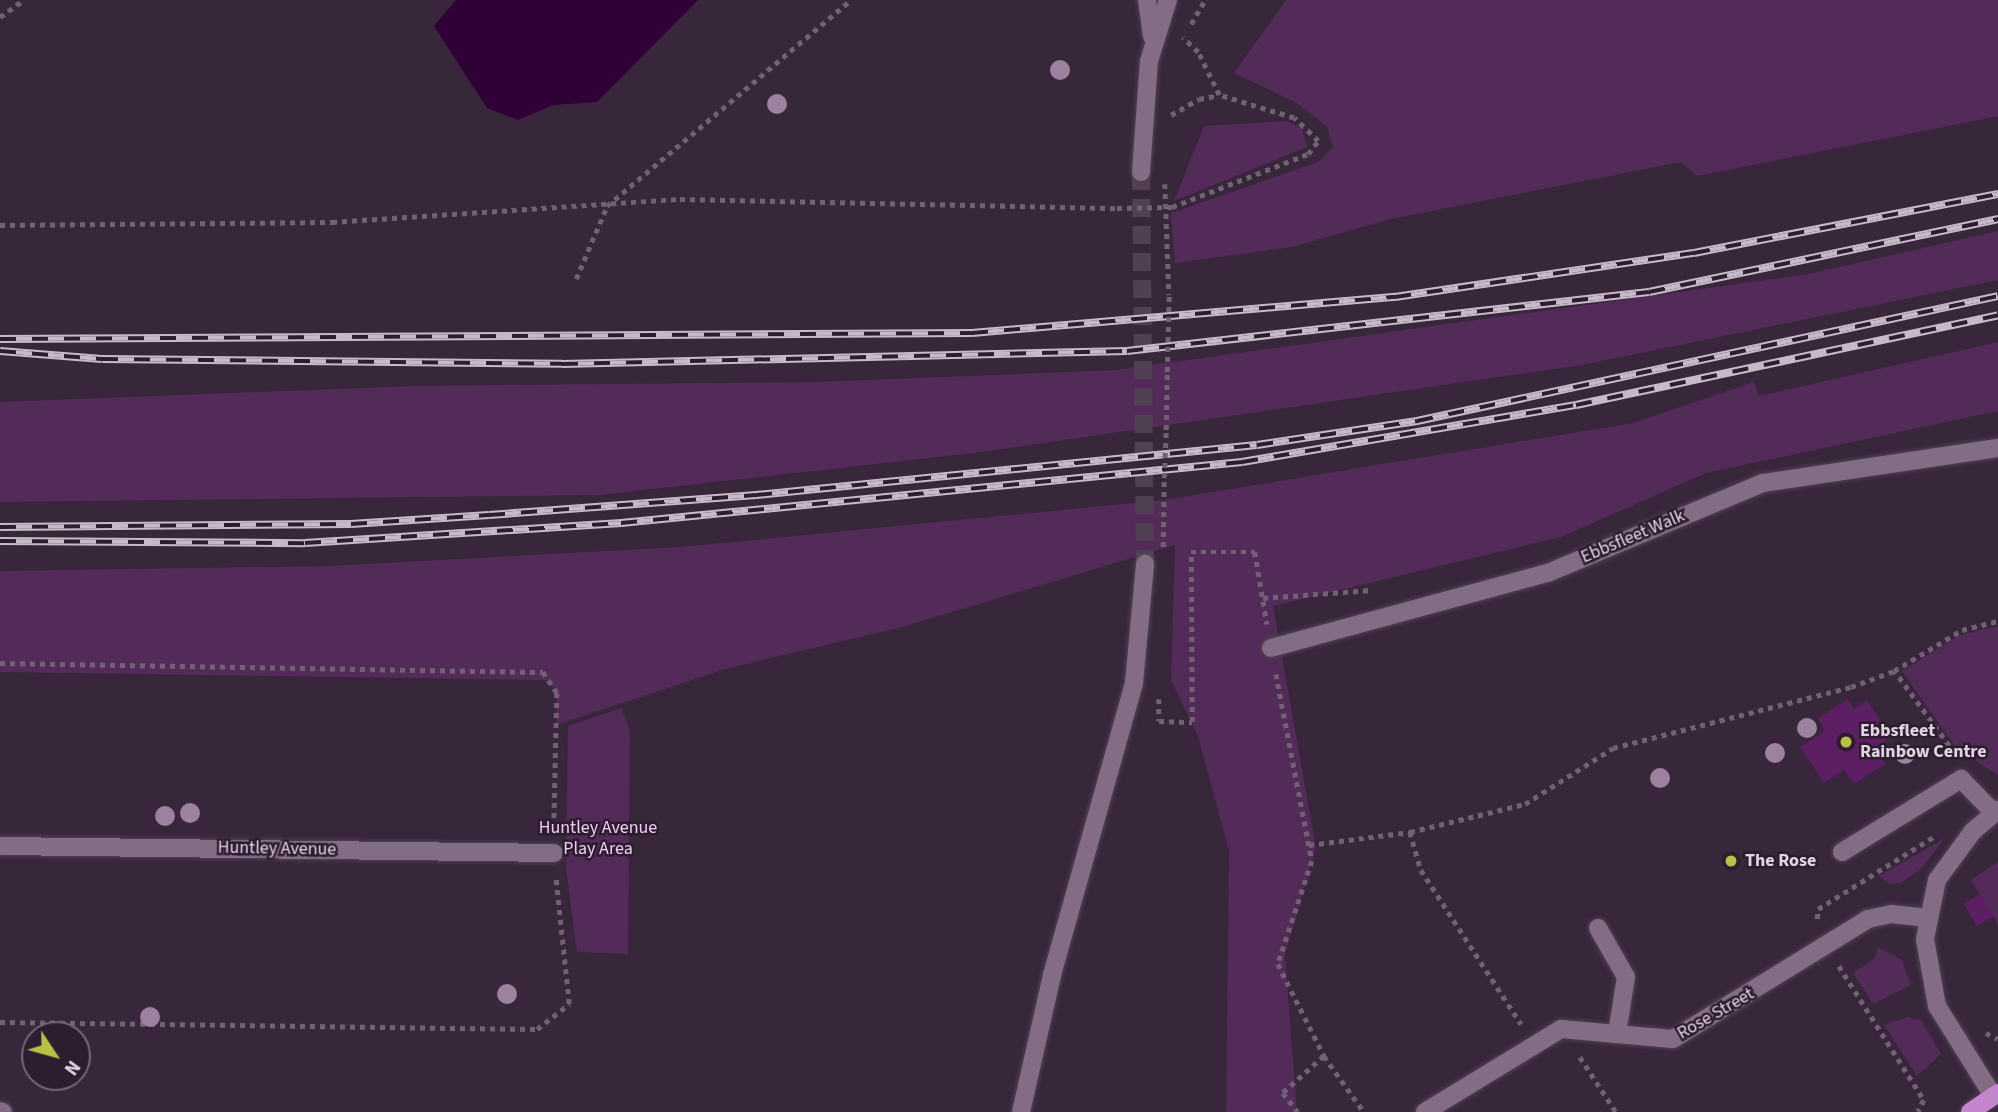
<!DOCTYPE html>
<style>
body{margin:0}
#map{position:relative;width:1998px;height:1112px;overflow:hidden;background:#38263b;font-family:"Source Sans 3",sans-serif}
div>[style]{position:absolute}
.green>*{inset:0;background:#532b59}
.water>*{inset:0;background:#2f0136}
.building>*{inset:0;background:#5c1f64;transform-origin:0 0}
.minor-tunnel>*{height:18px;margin-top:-9px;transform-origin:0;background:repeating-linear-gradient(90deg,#514054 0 18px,transparent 0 27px)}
.path>*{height:4.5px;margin-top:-2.25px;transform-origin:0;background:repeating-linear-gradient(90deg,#716173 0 5px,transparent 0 10px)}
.roads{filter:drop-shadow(0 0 2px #514153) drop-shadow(0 0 2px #514153)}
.minor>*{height:18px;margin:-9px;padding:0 9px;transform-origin:9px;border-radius:9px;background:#826d85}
.major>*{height:18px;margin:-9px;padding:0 9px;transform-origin:9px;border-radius:9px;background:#c386cc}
.rail>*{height:8px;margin-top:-4px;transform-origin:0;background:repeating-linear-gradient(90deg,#2e1c30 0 16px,#c7bac8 0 32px);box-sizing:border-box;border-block:2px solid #c7bac8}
.path-bridge>*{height:4.5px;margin-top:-2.25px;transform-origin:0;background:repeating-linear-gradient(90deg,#716173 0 5px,transparent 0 10px)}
.trees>*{width:20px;height:20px;margin:-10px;border-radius:50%;background:#9d82a0}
.dots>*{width:19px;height:19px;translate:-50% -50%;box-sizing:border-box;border:4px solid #2e1c30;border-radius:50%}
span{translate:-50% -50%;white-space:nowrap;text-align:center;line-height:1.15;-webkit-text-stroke:5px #2e1c30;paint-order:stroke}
.street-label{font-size:18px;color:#e0d4e1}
.poi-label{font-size:18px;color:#e0d4e1;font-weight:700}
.left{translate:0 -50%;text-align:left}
.park-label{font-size:18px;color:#efcdf3}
.north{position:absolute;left:21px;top:1021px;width:70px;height:70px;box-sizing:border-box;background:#2e1c30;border:2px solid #756677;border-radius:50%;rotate:126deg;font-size:19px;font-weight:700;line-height:28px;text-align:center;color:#e0d4e1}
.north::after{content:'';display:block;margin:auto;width:24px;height:32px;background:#b9c046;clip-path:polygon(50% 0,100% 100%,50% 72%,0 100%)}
</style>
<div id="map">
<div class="green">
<i style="clip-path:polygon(1286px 0,1998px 0,1998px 116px,1697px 176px,1681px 162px,1391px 219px,1292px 247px,1175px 263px,1171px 213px,1318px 162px,1333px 147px,1327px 127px,1297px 103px,1234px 73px)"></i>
<i style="clip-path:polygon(1288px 121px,1302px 129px,1307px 147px,1174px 201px,1204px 126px)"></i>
<i style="clip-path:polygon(1998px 231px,1998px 280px,1582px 365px,982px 452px,599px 495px,0 502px,0 402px,414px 386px,815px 382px,1116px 370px,1808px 274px)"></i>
<i style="clip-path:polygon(1998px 342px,1998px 411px,1706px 473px,1561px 537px,1273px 606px,1316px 848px,1285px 955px,1297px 1112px,1226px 1112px,1229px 851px,1198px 736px,1171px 680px,1175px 545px,902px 627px,725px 669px,556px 725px,557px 694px,546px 680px,0 672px,0 571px,329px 566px,681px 547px,1164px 500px,1633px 423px,1754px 382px,1759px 396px)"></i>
<i style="clip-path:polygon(1998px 626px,1998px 775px,1956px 748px,1902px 671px,1960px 635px)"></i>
<i style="clip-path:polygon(621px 708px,630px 730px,628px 954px,577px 952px,566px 868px,568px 726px)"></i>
<i style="clip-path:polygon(1945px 838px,1921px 869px,1901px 883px,1889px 884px,1879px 876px)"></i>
<i style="clip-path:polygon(1998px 862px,1998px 924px,1971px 880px)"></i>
<i style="clip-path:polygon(1878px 947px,1902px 960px,1911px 985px,1873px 1004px,1853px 973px,1875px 958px)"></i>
<i style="clip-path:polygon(1907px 1017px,1921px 1020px,1941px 1054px,1917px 1076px,1884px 1025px)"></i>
</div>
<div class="water">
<i style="clip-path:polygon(456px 0,698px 0,597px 102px,553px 105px,518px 120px,487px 108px,434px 26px)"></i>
</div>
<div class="building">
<i style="clip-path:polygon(1847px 699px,1854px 709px,1867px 700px,1891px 737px,1875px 748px,1885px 764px,1854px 784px,1844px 770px,1824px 783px,1800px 747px,1825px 731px,1818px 719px)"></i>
<i style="left:1980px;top:894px;width:26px;height:19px;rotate:59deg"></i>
</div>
<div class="minor-tunnel">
<i style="left:1141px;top:172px;width:392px;rotate:89.4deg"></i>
</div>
<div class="path">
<i style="left:0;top:17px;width:29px;rotate:-36deg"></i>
<i style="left:1191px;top:24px;width:28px;rotate:-60deg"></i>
<i style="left:1171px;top:115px;width:32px;rotate:-30deg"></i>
<i style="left:1199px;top:99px;width:20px;rotate:-11deg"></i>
<i style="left:1219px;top:95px;width:48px;rotate:-116deg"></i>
<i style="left:1198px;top:52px;width:21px;rotate:-137deg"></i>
<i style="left:1165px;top:184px;width:111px;rotate:87.9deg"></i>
<i style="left:1172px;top:207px;width:146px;rotate:-21.3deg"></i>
<i style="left:1308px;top:154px;width:16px;rotate:-52deg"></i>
<i style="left:1318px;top:141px;width:33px;rotate:-136deg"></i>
<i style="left:1294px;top:118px;width:78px;rotate:-163deg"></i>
<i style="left:0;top:225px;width:332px;rotate:-0.5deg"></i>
<i style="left:332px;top:222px;width:349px;rotate:-3.8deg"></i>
<i style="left:680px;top:199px;width:437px;rotate:1.2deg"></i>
<i style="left:576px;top:279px;width:79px;rotate:-67deg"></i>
<i style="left:607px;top:206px;width:319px;rotate:-40.2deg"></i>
<i style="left:1166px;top:430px;width:58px;rotate:-89deg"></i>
<i style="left:1163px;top:547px;width:69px;rotate:-89.2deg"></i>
<i style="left:1263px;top:598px;width:109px;rotate:-4.2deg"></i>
<i style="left:0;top:663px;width:543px;rotate:0.95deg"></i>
<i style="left:543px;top:672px;width:25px;rotate:56deg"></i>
<i style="left:557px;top:693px;width:136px;rotate:91.3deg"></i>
<i style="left:1276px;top:674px;width:190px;rotate:79.1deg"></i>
<i style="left:1312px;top:861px;width:108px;rotate:108.3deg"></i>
<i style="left:1278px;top:964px;width:103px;rotate:63.4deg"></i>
<i style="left:1324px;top:1056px;width:55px;rotate:137.9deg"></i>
<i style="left:1283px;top:1093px;width:24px;rotate:52deg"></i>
<i style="left:1159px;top:699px;width:22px;rotate:90deg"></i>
<i style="left:1159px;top:721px;width:33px;rotate:2deg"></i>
<i style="left:1192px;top:722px;width:170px;rotate:-90.3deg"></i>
<i style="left:1191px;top:552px;width:64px"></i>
<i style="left:1255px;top:552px;width:73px;rotate:80.5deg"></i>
<i style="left:1955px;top:754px;width:103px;rotate:-126.3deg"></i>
<i style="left:1894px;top:671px;width:79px;rotate:-31.1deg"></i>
<i style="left:1962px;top:630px;width:37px;rotate:-14deg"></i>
<i style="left:1410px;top:832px;width:118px;rotate:-13.7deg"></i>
<i style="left:1525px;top:804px;width:104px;rotate:-32.5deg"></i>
<i style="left:1613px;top:748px;width:246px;rotate:-14.4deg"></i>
<i style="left:1851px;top:687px;width:46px;rotate:-20.4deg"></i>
<i style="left:1309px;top:845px;width:102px;rotate:-7.3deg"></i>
<i style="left:1410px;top:832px;width:40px;rotate:74deg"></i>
<i style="left:1421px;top:870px;width:184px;rotate:57deg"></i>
<i style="left:1817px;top:919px;width:10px;rotate:-84deg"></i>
<i style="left:1818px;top:909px;width:138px;rotate:-32deg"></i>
<i style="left:1839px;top:966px;width:159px;rotate:57.6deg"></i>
<i style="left:1924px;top:1100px;width:13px;rotate:117deg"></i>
<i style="left:0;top:1022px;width:537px;rotate:0.75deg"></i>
<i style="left:537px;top:1029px;width:41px;rotate:-38deg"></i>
<i style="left:569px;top:1004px;width:125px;rotate:-96deg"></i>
<i style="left:1986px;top:1033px;width:13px;rotate:27deg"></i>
<i style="left:1324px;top:1056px;width:69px;rotate:54.5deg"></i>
<i style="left:1580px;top:1057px;width:66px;rotate:56.8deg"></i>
</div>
<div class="roads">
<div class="minor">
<i style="left:1147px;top:0;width:37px;rotate:82deg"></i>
<i style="left:1141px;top:172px;width:111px;rotate:-85.9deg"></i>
<i style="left:1149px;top:61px;width:64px;rotate:-72.7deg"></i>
<i style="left:1271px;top:648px;width:289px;rotate:-15.2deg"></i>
<i style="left:1550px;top:572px;width:231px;rotate:-22.7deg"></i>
<i style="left:1763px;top:483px;width:238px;rotate:-8.5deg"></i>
<i style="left:0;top:846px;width:554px;rotate:0.72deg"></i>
<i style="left:1842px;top:852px;width:140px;rotate:-31.5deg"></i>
<i style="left:1961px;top:779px;width:46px;rotate:45.9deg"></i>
<i style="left:1598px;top:928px;width:56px;rotate:60.3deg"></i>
<i style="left:1626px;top:977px;width:58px;rotate:99deg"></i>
<i style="left:1993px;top:1096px;width:106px;rotate:-121.9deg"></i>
<i style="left:1937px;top:1006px;width:68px;rotate:-100.2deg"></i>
<i style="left:1925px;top:939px;width:60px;rotate:-78.5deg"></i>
<i style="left:1937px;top:880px;width:61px;rotate:-53.7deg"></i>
<i style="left:1973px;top:831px;width:33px;rotate:-40deg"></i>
<i style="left:0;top:1111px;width:3px;rotate:18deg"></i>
<i style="left:1021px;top:1112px;width:140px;rotate:-77.2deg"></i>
<i style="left:1052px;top:975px;width:303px;rotate:-74.3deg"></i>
<i style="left:1134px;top:683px;width:120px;rotate:-84.7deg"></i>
<i style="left:1425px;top:1112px;width:159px;rotate:-31.4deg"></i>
<i style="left:1561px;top:1029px;width:112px;rotate:5.1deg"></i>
<i style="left:1673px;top:1039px;width:229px;rotate:-31.6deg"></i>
<i style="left:1868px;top:919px;width:24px;rotate:-12deg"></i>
<i style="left:1891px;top:914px;width:36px;rotate:6deg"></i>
</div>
<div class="major">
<i style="left:1970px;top:1112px;width:34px;rotate:-34deg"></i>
</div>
</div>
<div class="rail">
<i style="left:0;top:339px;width:972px;rotate:-0.35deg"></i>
<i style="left:972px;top:333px;width:425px;rotate:-4.9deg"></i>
<i style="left:1395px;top:297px;width:302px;rotate:-8.4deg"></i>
<i style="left:1694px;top:253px;width:310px;rotate:-11deg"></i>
<i style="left:0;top:351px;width:102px;rotate:4.5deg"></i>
<i style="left:102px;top:359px;width:460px;rotate:0.6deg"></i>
<i style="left:562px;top:364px;width:565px;rotate:-1.32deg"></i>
<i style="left:1127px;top:351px;width:525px;rotate:-6.45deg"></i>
<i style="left:1649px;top:292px;width:357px;rotate:-11.8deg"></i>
<i style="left:0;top:527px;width:351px;rotate:-0.5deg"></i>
<i style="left:351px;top:524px;width:138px;rotate:-3.7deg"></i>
<i style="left:489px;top:515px;width:268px;rotate:-4.3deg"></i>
<i style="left:756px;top:495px;width:503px;rotate:-5.7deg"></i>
<i style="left:1257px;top:445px;width:162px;rotate:-8.5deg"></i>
<i style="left:1417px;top:421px;width:594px;rotate:-12.14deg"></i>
<i style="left:0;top:541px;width:305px;rotate:0.4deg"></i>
<i style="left:305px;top:543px;width:317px;rotate:-3.6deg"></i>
<i style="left:621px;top:523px;width:624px;rotate:-5.61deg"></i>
<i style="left:1242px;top:462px;width:339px;rotate:-9.7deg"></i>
<i style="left:1576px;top:405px;width:431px;rotate:-12deg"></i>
</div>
<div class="path-bridge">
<i style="left:1117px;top:208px;width:55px;rotate:-1deg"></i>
<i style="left:1167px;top:372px;width:77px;rotate:-88.5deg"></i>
<i style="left:1164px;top:478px;width:48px;rotate:-87.6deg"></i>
</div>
<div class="trees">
<i style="left:1060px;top:70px"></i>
<i style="left:777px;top:104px"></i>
<i style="left:1807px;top:728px"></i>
<i style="left:1775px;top:753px"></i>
<i style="left:1905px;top:754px"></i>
<i style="left:1660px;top:778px"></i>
<i style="left:190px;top:813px"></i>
<i style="left:165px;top:816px"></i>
<i style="left:507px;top:994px"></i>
<i style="left:150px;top:1017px"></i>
</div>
<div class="dots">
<i style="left:1846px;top:742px;background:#b9c046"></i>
<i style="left:1731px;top:861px;background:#b9c046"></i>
</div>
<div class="street-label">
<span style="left:1633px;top:537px;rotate:-23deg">Ebbsfleet Walk</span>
<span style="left:277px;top:849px;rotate:1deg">Huntley Avenue</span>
<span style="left:1716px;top:1014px;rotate:-30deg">Rose Street</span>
</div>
<div class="poi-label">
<span class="left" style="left:1860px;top:742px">Ebbsfleet<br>Rainbow Centre</span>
<span class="left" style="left:1745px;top:861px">The Rose</span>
</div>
<div class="park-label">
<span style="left:598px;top:839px">Huntley Avenue<br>Play Area</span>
</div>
<div class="north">N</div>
</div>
